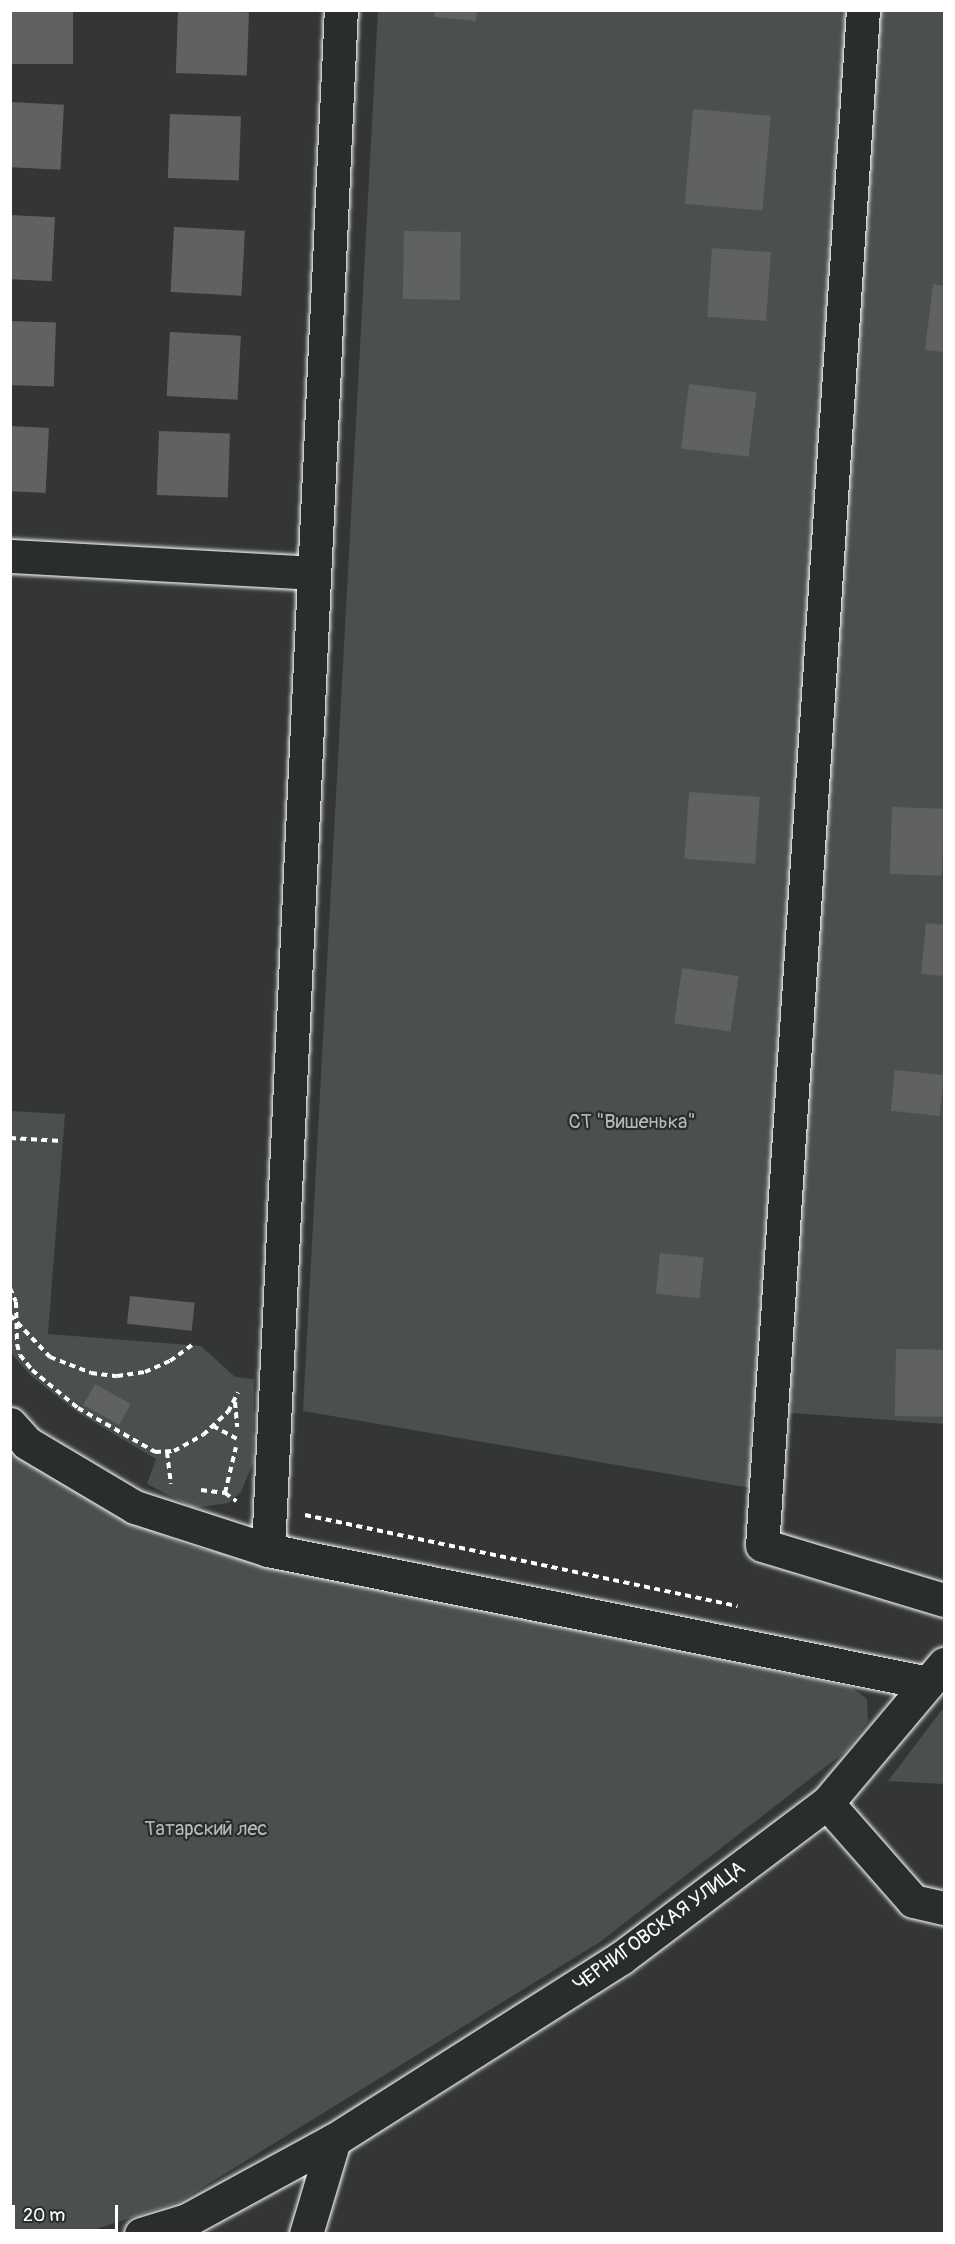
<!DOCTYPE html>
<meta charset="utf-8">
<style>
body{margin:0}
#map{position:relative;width:955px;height:2244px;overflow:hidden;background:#333536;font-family:Pangolin,sans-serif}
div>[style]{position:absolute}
.green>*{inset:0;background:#4c4f50}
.building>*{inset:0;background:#5f6162;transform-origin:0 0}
.path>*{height:4px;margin-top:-2px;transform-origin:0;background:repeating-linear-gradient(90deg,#fff 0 6px,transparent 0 10.5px)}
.roads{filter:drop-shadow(0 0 2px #fff) drop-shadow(0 0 2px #fff)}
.minor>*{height:33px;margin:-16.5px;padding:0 16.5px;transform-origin:16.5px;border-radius:16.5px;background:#2a2d2e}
span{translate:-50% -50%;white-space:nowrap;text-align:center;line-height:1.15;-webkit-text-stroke:4.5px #2a2d2e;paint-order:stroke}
.park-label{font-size:20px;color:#b7b9b9}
.street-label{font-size:20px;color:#fff}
.frame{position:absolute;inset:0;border:12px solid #fff;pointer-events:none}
.scale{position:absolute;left:12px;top:2205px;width:106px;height:27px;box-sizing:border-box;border:3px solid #fff;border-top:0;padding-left:8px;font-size:18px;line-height:21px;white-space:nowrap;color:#fff;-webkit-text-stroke:4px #2a2d2e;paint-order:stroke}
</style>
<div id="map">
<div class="green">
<i style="clip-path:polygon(378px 11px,944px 11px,944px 1424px,752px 1410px,750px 1488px,303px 1411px)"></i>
<i style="clip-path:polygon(10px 1111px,65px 1114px,48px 1334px,201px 1346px,235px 1377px,254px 1379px,253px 1463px,241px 1492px,228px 1503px,194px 1508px,147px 1484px,156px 1459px,77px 1412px,30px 1375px,11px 1353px)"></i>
<i style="clip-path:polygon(10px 1444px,125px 1519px,189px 1546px,851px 1687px,867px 1699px,868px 1721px,846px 1751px,600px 1942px,179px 2202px,96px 2229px,97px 2233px,11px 2233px)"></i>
<i style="clip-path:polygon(944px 1707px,944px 1784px,888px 1781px)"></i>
</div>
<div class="building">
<i style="left:10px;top:10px;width:63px;height:54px"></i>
<i style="left:178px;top:10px;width:71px;height:63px;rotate:2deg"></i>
<i style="clip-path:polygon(435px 10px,477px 10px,476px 21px,434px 17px)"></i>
<i style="left:10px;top:102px;width:54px;height:65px;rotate:3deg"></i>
<i style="left:693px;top:109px;width:78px;height:95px;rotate:5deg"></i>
<i style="left:170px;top:114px;width:71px;height:64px;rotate:2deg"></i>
<i style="left:10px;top:215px;width:45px;height:64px;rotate:3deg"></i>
<i style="left:174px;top:227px;width:71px;height:65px;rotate:3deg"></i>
<i style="left:404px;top:231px;width:57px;height:68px;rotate:1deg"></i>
<i style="left:712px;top:248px;width:59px;height:69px;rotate:4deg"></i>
<i style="clip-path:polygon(933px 284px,944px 286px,944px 352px,925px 350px)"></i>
<i style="left:10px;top:321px;width:46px;height:64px;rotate:2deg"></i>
<i style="left:170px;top:332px;width:71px;height:64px;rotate:3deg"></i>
<i style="left:689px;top:384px;width:68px;height:65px;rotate:7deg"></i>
<i style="left:10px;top:426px;width:39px;height:65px;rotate:3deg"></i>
<i style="left:159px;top:431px;width:71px;height:64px;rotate:2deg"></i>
<i style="left:689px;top:792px;width:71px;height:67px;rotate:4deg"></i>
<i style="left:892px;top:807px;width:52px;height:67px;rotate:2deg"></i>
<i style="clip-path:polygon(926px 923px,944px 925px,944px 976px,921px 974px)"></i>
<i style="left:682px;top:968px;width:57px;height:56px;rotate:8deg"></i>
<i style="left:895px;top:1070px;width:49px;height:41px;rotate:6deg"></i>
<i style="left:660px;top:1253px;width:44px;height:41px;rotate:6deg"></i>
<i style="left:130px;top:1296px;width:65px;height:28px;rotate:6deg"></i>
<i style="left:896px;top:1349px;width:48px;height:67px;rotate:1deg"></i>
<i style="left:95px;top:1384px;width:41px;height:24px;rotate:29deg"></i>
</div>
<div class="path">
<i style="left:10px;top:1138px;width:52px;rotate:3.3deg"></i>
<i style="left:10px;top:1288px;width:15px;rotate:67deg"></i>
<i style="left:16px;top:1302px;width:42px;rotate:88.6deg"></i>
<i style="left:17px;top:1344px;width:11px;rotate:75deg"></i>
<i style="left:20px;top:1355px;width:19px;rotate:51deg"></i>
<i style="left:32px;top:1370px;width:60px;rotate:39.6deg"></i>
<i style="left:78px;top:1408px;width:89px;rotate:29.7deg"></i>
<i style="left:155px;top:1452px;width:19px;rotate:-3deg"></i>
<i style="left:174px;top:1451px;width:33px;rotate:-29deg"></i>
<i style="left:203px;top:1435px;width:34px;rotate:-43deg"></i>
<i style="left:228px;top:1412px;width:22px;rotate:-63deg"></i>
<i style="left:10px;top:1315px;width:58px;rotate:46.4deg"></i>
<i style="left:50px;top:1357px;width:44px;rotate:21.3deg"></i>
<i style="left:91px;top:1373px;width:26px;rotate:7deg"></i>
<i style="left:117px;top:1376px;width:28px;rotate:-8deg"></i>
<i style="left:145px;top:1372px;width:27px;rotate:-24deg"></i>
<i style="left:170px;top:1361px;width:27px;rotate:-36deg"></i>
<i style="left:235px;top:1402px;width:25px;rotate:85deg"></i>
<i style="left:213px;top:1426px;width:27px;rotate:28deg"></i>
<i style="left:167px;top:1452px;width:32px;rotate:83deg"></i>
<i style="left:201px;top:1490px;width:24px;rotate:7deg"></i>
<i style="left:225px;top:1493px;width:14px;rotate:36deg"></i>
<i style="left:225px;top:1493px;width:47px;rotate:-76.6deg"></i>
<i style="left:305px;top:1515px;width:442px;rotate:11.9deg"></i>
</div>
<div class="roads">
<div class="minor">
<i style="left:863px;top:10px;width:1538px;rotate:93.76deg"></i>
<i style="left:762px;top:1545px;width:190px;rotate:16.8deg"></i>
<i style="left:10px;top:556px;width:303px;rotate:3.2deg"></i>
<i style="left:10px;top:1424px;width:25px;rotate:48deg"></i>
<i style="left:27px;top:1443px;width:126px;rotate:30.7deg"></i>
<i style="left:135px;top:1507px;width:140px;rotate:17.9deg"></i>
<i style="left:268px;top:1550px;width:673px;rotate:11.39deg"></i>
<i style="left:268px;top:1550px;width:1542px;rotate:-87.29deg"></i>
<i style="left:827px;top:1803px;width:130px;rotate:48.7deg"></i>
<i style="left:913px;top:1901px;width:32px;rotate:13deg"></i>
<i style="left:141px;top:2234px;width:48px;rotate:-16.9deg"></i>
<i style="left:187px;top:2220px;width:167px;rotate:-28.6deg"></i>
<i style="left:334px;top:2140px;width:340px;rotate:-32.4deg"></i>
<i style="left:621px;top:1958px;width:258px;rotate:-37deg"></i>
<i style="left:827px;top:1803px;width:182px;rotate:-49.9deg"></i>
<i style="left:306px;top:2234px;width:98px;rotate:-73.4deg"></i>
</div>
</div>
<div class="park-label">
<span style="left:632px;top:1121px">СТ "Вишенька"</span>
<span style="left:206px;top:1828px">Татарский лес</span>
</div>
<div class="street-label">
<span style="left:659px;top:1926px;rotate:-36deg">ЧЕРНИГОВСКАЯ УЛИЦА</span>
</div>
<div class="frame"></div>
<div class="scale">20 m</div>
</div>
